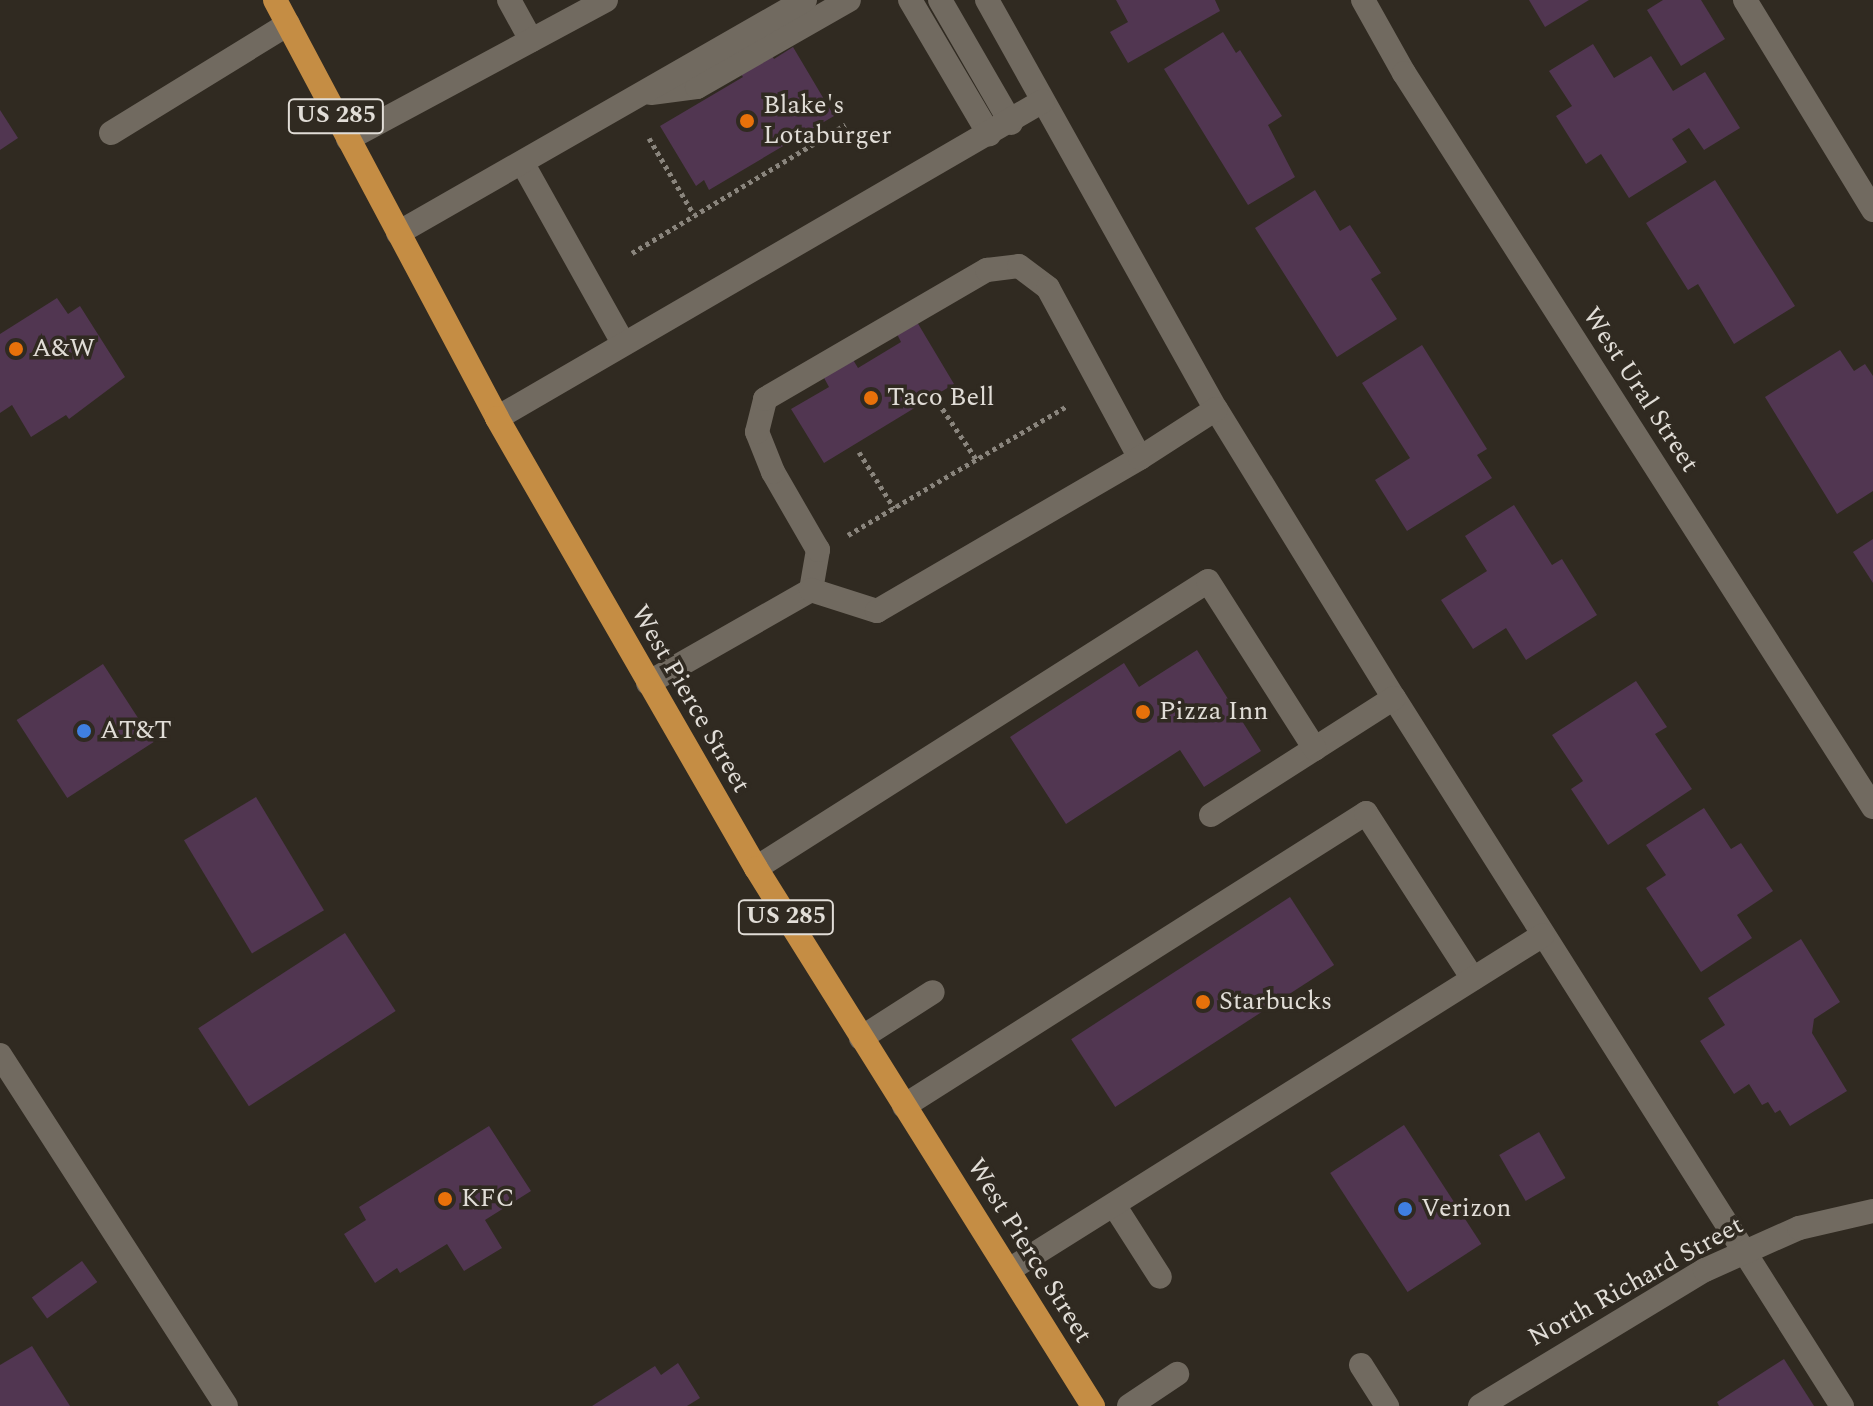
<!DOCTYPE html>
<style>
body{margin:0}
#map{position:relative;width:1873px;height:1406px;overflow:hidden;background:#302a21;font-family:Spectral,serif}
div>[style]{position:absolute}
.building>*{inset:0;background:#513651;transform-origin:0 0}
.path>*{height:5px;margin-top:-2.5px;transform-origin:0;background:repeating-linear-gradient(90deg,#8a857d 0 4px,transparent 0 8px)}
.minor>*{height:24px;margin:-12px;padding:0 12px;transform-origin:12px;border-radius:12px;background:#716a60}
.highway>*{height:24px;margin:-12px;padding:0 12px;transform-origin:12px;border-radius:12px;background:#c58d44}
.dots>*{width:22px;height:22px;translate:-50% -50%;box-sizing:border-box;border:4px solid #302a21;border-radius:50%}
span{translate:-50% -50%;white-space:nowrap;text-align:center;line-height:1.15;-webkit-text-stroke:7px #302a21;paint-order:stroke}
.shield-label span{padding:2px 6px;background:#302a21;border:2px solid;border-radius:6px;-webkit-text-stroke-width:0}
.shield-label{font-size:24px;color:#e1ddd7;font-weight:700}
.poi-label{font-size:26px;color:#e1ddd7}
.left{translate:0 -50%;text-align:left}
.street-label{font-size:26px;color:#e1ddd7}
</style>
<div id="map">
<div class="building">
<i style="clip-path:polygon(1116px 0,1215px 0,1220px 11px,1128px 63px,1110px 32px,1128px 22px)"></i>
<i style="clip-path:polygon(1529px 0,1589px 0,1545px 27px)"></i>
<i style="clip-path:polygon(1663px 0,1701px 0,1725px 39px,1681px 66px,1647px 10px)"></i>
<i style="clip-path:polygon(1223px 32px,1236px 53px,1240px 50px,1282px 116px,1268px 125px,1295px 177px,1248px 205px,1164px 69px)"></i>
<i style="clip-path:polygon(1593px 44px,1614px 78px,1651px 56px,1673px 91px,1705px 72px,1740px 128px,1704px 150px,1689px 128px,1672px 139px,1687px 162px,1629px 198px,1601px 154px,1586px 164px,1556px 116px,1572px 106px,1549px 71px)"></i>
<i style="clip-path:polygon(793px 47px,834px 116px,709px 190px,704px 180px,696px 186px,660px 126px,743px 77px,740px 73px,771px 54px,774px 59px)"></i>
<i style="clip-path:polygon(0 110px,18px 138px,0 150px)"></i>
<i style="clip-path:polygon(1715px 180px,1795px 306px,1734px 344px,1698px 284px,1688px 290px,1646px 223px)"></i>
<i style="clip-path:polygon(1315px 190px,1340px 231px,1350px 225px,1381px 273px,1371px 279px,1397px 319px,1337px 357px,1255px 228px)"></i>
<i style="clip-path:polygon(57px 298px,68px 314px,80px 306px,125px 377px,69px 419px,66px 415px,31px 437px,12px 405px,0 413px,0 334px)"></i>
<i style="clip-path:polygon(917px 322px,954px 384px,824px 463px,791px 409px,829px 387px,823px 376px,852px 358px,858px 368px,901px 342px,897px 334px)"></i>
<i style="clip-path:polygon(1422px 345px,1487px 449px,1477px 455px,1492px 478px,1407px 531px,1375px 480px,1410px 458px,1362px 383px)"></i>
<i style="clip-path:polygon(1840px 350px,1854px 371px,1865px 364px,1873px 376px,1873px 491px,1837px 514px,1765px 397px)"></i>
<i style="clip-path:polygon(1514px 505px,1552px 565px,1562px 559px,1597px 615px,1526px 660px,1506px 628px,1473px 649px,1441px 600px,1487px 571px,1465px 536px)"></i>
<i style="clip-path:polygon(1873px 539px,1873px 583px,1853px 552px)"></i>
<i style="clip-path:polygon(1197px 650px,1261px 751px,1204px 787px,1180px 750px,1066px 824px,1010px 737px,1124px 663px,1139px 687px)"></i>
<i style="left:103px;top:664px;width:93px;height:103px;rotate:57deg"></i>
<i style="clip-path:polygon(1636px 681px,1667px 727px,1655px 734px,1692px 789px,1608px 845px,1571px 789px,1583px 781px,1552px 735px)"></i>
<i style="left:256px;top:797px;width:132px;height:84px;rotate:59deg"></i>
<i style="clip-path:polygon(1704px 808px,1731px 849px,1741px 843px,1773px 891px,1737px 915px,1752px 938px,1701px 972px,1646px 888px,1666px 875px,1646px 845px)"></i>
<i style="left:1290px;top:897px;width:81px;height:261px;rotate:57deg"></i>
<i style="left:345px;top:933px;width:93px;height:175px;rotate:57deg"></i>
<i style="clip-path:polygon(1801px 939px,1840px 1002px,1814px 1019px,1812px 1033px,1847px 1091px,1790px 1126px,1780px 1110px,1775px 1113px,1768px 1102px,1762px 1105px,1749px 1084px,1734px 1094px,1700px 1041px,1725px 1025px,1708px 998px)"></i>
<i style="left:1404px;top:1125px;width:142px;height:88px;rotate:57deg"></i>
<i style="clip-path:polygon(489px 1126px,531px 1191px,485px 1220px,502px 1248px,464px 1271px,447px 1244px,400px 1273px,397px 1268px,375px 1283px,344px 1234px,366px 1220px,359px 1207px)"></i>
<i style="left:1539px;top:1132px;width:53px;height:46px;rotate:60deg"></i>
<i style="left:82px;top:1261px;width:26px;height:62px;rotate:54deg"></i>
<i style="clip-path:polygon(32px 1346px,70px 1406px,0 1406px,0 1365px)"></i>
<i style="clip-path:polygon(1784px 1359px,1814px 1406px,1719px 1406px,1717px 1402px)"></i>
<i style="clip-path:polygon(678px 1363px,700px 1398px,687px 1406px,592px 1406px,655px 1366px,661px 1375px)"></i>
</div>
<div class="path">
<i style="left:649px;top:138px;width:89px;rotate:59.7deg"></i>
<i style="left:632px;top:253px;width:249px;rotate:-31deg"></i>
<i style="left:938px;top:402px;width:69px;rotate:56.3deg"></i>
<i style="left:859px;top:452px;width:66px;rotate:58deg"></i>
<i style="left:848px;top:535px;width:254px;rotate:-30.5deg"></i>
</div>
<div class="minor">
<i style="left:509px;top:0;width:46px;rotate:61.2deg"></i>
<i style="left:910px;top:0;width:156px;rotate:59.5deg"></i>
<i style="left:940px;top:0;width:142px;rotate:60deg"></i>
<i style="left:987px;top:0;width:469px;rotate:60.8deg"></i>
<i style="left:1216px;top:409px;width:339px;rotate:58.4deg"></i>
<i style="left:1394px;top:698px;width:838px;rotate:57.68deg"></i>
<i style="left:1363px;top:0;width:84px;rotate:60.7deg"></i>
<i style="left:1404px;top:73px;width:871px;rotate:57.42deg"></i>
<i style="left:1745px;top:0;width:246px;rotate:58.6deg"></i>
<i style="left:651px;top:93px;width:46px;rotate:-7.4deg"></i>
<i style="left:697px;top:87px;width:175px;rotate:-29.8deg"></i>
<i style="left:111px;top:133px;width:208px;rotate:-31.6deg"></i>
<i style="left:348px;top:139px;width:293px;rotate:-28.3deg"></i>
<i style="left:523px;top:164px;width:205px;rotate:60.8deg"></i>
<i style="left:398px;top:233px;width:469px;rotate:-29.8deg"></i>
<i style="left:497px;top:418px;width:631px;rotate:-30.14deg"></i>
<i style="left:811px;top:590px;width:41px;rotate:-80.1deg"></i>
<i style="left:818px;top:550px;width:90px;rotate:-120deg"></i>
<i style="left:773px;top:472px;width:43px;rotate:-111.8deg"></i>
<i style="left:757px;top:432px;width:34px;rotate:-76deg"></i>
<i style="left:765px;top:399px;width:257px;rotate:-30.2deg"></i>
<i style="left:987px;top:270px;width:32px;rotate:-7deg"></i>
<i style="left:1019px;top:266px;width:36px;rotate:37deg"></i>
<i style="left:1048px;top:288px;width:193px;rotate:61.6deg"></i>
<i style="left:648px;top:683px;width:188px;rotate:-29.7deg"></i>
<i style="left:811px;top:590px;width:69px;rotate:17.7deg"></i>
<i style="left:877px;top:611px;width:304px;rotate:-30.2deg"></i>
<i style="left:1140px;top:458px;width:90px;rotate:-32.8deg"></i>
<i style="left:1211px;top:815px;width:217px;rotate:-32.6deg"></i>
<i style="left:756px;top:868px;width:535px;rotate:-32.41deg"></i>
<i style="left:1208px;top:581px;width:199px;rotate:57.5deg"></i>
<i style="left:861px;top:1038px;width:85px;rotate:-32.6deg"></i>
<i style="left:0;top:1055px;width:417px;rotate:57.2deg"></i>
<i style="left:904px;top:1106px;width:547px;rotate:-32.38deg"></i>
<i style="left:1366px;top:813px;width:197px;rotate:57.2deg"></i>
<i style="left:1114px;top:1205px;width:85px;rotate:57.4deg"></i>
<i style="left:1009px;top:1270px;width:630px;rotate:-32.1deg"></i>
<i style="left:1361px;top:1365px;width:49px;rotate:57.6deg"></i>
<i style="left:1129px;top:1406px;width:58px;rotate:-33.7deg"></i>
<i style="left:1480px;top:1406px;width:263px;rotate:-31.2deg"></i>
<i style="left:1705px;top:1270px;width:103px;rotate:-24.1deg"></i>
<i style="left:1799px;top:1228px;width:76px;rotate:-12.9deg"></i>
</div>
<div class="highway">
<i style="left:275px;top:0;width:473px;rotate:62deg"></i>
<i style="left:497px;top:418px;width:519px;rotate:60.08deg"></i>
<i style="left:756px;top:868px;width:635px;rotate:57.94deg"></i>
</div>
<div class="dots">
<i style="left:747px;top:121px;background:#e8710a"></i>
<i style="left:16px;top:349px;background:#e8710a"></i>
<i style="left:871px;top:398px;background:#e8710a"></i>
<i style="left:1143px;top:712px;background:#e8710a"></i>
<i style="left:84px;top:731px;background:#3f7fe0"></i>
<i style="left:1203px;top:1002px;background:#e8710a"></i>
<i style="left:445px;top:1199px;background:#e8710a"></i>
<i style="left:1405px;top:1209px;background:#3f7fe0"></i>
</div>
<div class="shield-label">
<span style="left:336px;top:116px">US 285</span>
<span style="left:786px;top:917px">US 285</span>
</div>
<div class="poi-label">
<span class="left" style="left:763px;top:121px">Blake's<br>Lotaburger</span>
<span class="left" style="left:32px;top:349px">A&amp;W</span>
<span class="left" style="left:887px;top:398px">Taco Bell</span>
<span class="left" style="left:1159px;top:712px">Pizza Inn</span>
<span class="left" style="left:100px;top:731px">AT&amp;T</span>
<span class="left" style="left:1219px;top:1002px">Starbucks</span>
<span class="left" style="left:461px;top:1199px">KFC</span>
<span class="left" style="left:1421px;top:1209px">Verizon</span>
</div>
<div class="street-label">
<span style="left:1640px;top:390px;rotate:57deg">West Ural Street</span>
<span style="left:690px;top:699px;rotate:60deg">West Pierce Street</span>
<span style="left:1029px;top:1251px;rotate:58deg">West Pierce Street</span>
<span style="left:1636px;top:1282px;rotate:-29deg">North Richard Street</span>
</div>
</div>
